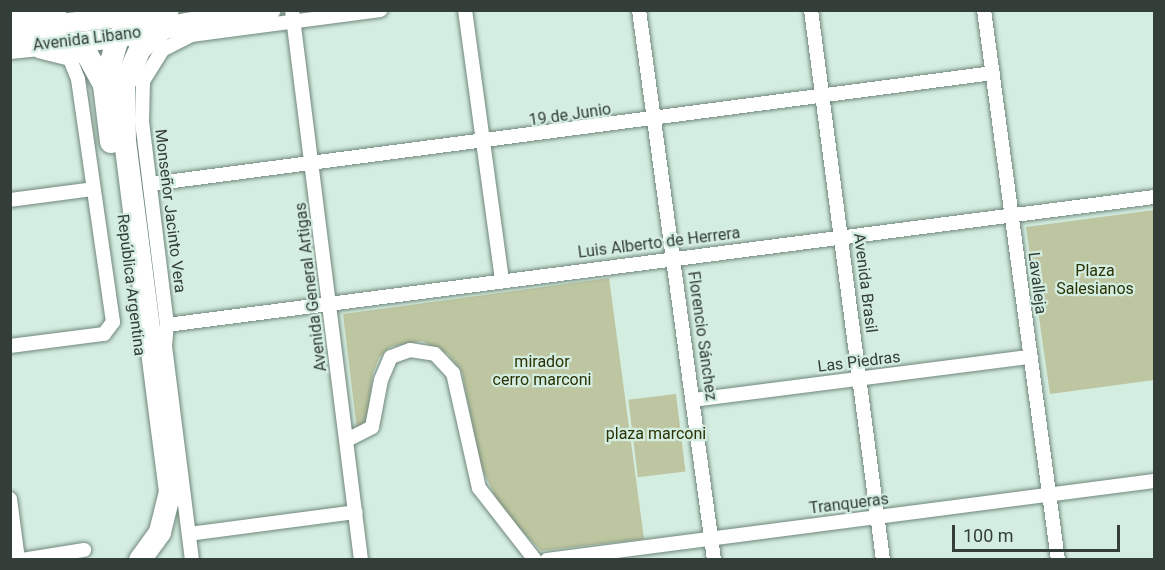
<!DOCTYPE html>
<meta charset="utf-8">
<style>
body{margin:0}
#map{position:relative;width:1165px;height:570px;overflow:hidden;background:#d4ede1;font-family:Roboto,sans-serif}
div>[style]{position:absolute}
.green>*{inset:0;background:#bdc6a0;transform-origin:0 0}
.roads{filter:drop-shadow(0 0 2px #70877b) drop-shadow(0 0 2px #70877b)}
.minor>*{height:14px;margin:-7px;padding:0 7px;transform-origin:7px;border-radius:7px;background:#fff}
.secondary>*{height:20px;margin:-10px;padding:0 10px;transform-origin:10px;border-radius:10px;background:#fff}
.trunk>*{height:22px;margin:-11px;padding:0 11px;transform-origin:11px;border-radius:11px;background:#fff}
span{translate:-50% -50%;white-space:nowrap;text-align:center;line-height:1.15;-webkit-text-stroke:4.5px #d4ede1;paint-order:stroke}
.street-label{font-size:16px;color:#343e39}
.park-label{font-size:16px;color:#2b3203}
.frame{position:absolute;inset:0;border:12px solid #343e39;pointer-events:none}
.scale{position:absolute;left:952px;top:525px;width:168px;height:27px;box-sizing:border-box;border:3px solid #343e39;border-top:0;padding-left:8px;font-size:18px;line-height:21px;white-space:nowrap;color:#343e39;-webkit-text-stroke:4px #d4ede1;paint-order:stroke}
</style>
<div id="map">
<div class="green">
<i style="clip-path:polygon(1154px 210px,1154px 380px,1050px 394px,1026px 227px)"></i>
<i style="clip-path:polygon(609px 278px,644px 539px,541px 551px,501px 509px,479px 462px,462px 372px,448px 354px,422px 341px,390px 347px,379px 358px,373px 373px,367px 422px,357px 430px,343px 314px)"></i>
<i style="left:676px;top:394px;width:78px;height:48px;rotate:83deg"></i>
</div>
<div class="roads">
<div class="minor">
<i style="left:292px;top:10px;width:554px;rotate:82.85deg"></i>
<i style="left:465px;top:10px;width:273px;rotate:82.2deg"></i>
<i style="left:639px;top:10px;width:555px;rotate:82.23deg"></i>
<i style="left:811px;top:10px;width:555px;rotate:82.54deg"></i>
<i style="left:984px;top:10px;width:555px;rotate:82.34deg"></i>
<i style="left:10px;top:17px;width:50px;rotate:-8deg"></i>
<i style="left:151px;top:184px;width:849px;rotate:-7.51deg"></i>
<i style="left:10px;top:200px;width:84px;rotate:-7.5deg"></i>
<i style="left:167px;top:325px;width:995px;rotate:-7.39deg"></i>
<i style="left:10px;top:346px;width:95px;rotate:-7.3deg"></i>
<i style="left:104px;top:334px;width:15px;rotate:-53deg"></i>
<i style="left:113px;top:322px;width:246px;rotate:-98.2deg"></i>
<i style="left:78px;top:79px;width:22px;rotate:-112deg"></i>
<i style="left:70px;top:59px;width:32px;rotate:-166deg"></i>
<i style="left:693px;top:400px;width:339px;rotate:-7.3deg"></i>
<i style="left:347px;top:440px;width:28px;rotate:-27deg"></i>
<i style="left:372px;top:427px;width:48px;rotate:-79.2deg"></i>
<i style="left:381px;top:380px;width:25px;rotate:-67deg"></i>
<i style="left:391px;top:357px;width:20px;rotate:-20deg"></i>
<i style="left:410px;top:350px;width:25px;rotate:9deg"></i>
<i style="left:435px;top:354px;width:26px;rotate:47deg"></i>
<i style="left:453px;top:373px;width:118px;rotate:77.3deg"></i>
<i style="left:479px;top:488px;width:91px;rotate:52.1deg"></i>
<i style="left:10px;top:499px;width:62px;rotate:82.5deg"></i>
<i style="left:189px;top:534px;width:168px;rotate:-7.5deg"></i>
<i style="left:22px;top:560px;width:63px;rotate:-9.2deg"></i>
<i style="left:192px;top:560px;width:216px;rotate:-97.2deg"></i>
<i style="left:165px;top:346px;width:21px;rotate:-85deg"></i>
<i style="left:167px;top:325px;width:205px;rotate:-97deg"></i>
<i style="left:142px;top:122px;width:41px;rotate:-88.6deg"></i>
<i style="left:143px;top:81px;width:36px;rotate:-58deg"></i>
<i style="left:162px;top:50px;width:33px;rotate:-27deg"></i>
<i style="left:191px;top:35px;width:191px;rotate:-7.5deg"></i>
<i style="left:547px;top:560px;width:612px;rotate:-7.42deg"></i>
</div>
<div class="secondary">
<i style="left:10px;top:30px;width:135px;rotate:-6.8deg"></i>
<i style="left:10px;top:49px;width:109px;rotate:-5.8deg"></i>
<i style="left:118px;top:38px;width:46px;rotate:-12.5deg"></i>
</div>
<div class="trunk">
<i style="left:59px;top:42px;width:30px;rotate:23deg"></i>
<i style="left:87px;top:54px;width:35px;rotate:61deg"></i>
<i style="left:111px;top:142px;width:57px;rotate:-97deg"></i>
<i style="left:104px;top:85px;width:49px;rotate:-73.4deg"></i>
<i style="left:118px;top:38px;width:35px;rotate:-43deg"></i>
<i style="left:144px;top:14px;width:24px;rotate:-9deg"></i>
<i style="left:140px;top:560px;width:34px;rotate:-54deg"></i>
<i style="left:160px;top:532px;width:41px;rotate:-76deg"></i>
<i style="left:170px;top:492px;width:353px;rotate:-97.3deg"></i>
<i style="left:125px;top:142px;width:57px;rotate:-91deg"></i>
<i style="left:124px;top:85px;width:39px;rotate:-66deg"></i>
<i style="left:140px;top:49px;width:31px;rotate:-42deg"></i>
<i style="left:163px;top:28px;width:108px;rotate:-9.6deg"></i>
</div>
</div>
<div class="street-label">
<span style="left:87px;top:39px;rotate:-7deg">Avenida Libano</span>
<span style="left:570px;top:115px;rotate:-8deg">19 de Junio</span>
<span style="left:170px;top:211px;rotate:83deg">Monseñor Jacinto Vera</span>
<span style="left:659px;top:243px;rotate:-7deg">Luis Alberto de Herrera</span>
<span style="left:865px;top:283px;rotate:83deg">Avenida Brasil</span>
<span style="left:1037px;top:283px;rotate:83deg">Lavalleja</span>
<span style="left:131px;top:285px;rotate:83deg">República Argentina</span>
<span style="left:311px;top:287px;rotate:-97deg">Avenida General Artigas</span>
<span style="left:702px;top:336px;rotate:82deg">Florencio Sánchez</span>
<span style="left:859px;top:362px;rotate:-7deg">Las Piedras</span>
<span style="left:849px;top:504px;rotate:-7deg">Tranqueras</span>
</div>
<div class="park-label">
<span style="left:1095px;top:280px">Plaza<br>Salesianos</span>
<span style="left:542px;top:371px">mirador<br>cerro marconi</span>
<span style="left:656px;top:434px">plaza marconi</span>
</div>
<div class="frame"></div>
<div class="scale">100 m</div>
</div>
